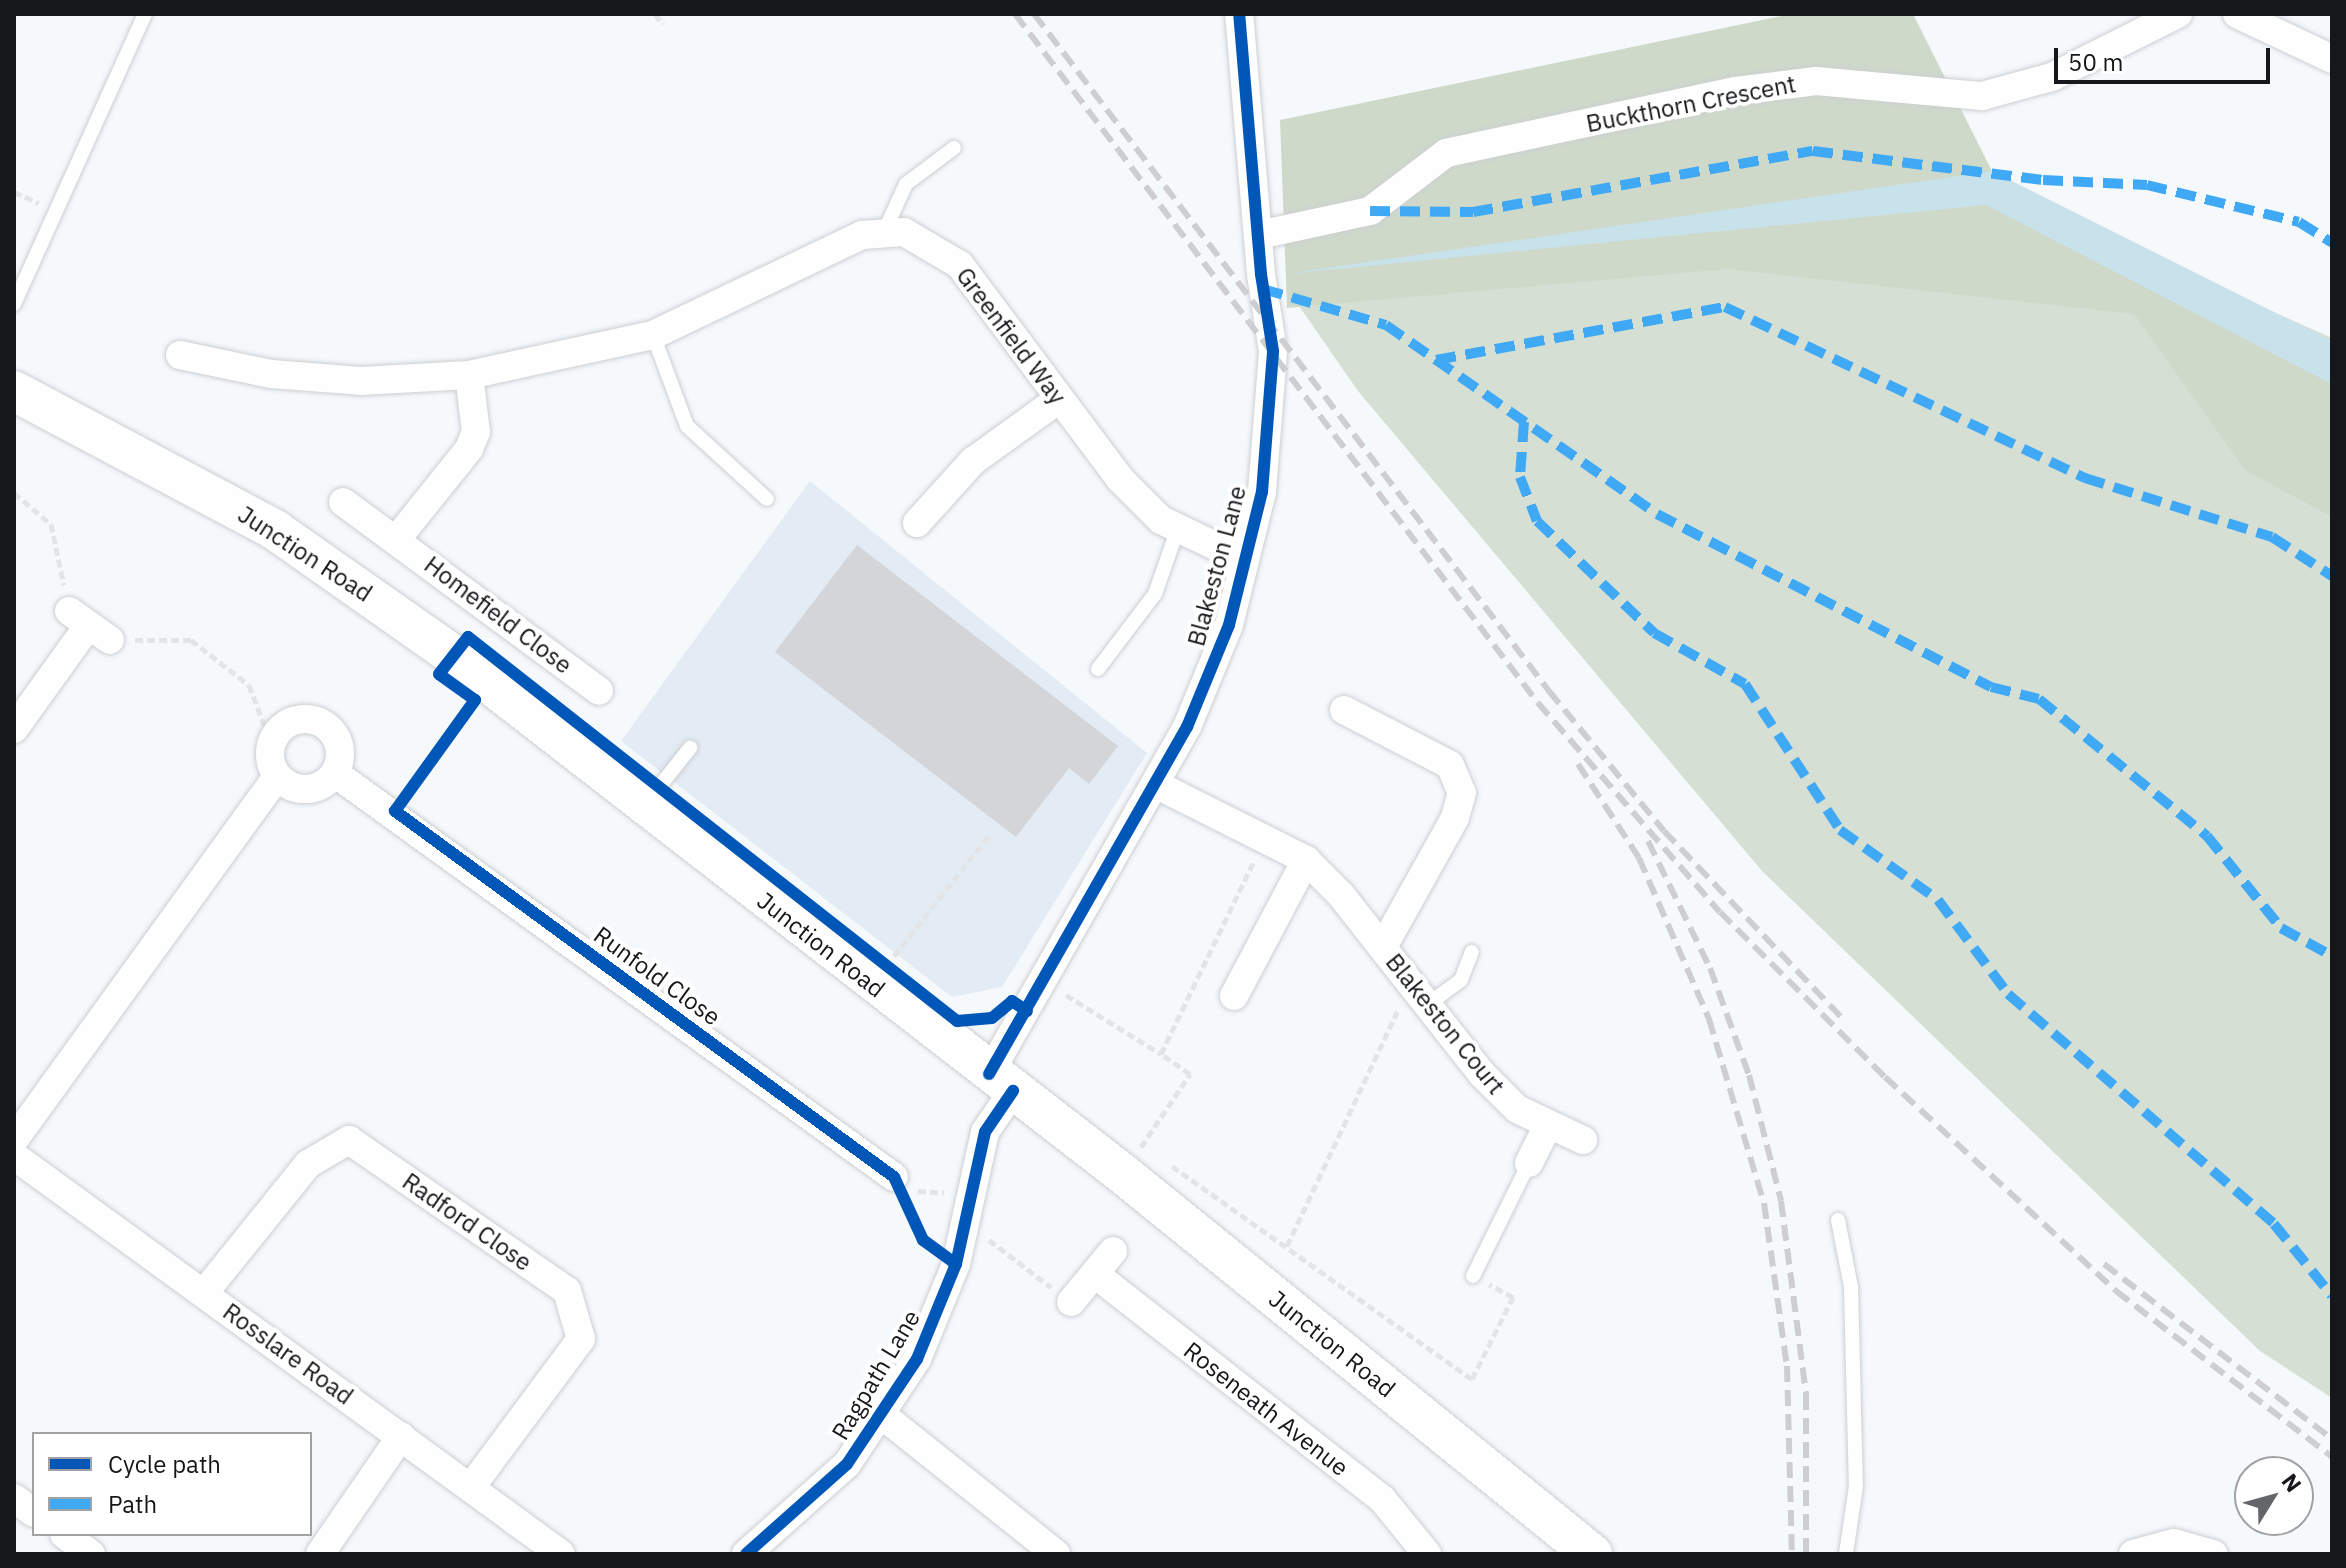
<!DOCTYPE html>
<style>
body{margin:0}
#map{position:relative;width:2346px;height:1568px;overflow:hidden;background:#f6f9fc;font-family:"IBM Plex Sans",sans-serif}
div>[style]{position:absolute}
.built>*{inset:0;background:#e3ebf5}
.green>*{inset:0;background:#d6dfd3}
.forest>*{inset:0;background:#cfd9ca}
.water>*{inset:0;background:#c8e2ec}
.building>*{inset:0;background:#d3d5d8}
.path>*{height:5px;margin-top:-2.5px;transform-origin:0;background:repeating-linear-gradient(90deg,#e3e4e5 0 8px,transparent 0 12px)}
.roads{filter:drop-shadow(0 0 2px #cccfd1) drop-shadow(0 0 2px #cccfd1)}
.service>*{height:14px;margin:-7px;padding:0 7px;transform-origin:7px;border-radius:7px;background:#fefeff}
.minor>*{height:28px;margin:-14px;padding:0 14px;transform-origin:14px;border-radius:14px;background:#fefeff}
.minor>.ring{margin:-14px;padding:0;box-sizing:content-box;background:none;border:28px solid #fefeff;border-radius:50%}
.secondary>*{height:40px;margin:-20px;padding:0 20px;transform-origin:20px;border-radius:20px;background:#fefeff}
.rail>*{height:6px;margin-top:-3px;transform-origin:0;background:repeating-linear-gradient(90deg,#ceced0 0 16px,transparent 0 24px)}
.quiet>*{height:10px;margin-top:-5px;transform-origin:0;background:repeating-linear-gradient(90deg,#3fa9f5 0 20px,transparent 0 30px)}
.cycleway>*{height:12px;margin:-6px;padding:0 6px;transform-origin:6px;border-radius:6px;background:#0057b8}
span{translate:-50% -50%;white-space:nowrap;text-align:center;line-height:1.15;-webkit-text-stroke:8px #fff;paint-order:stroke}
.street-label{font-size:24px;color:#15171a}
.frame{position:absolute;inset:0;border:16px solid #15171a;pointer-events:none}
.legend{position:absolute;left:32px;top:1432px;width:280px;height:104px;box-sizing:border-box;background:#fff;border:2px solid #a1a2a3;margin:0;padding:10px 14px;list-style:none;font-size:24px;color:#15171a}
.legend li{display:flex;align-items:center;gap:16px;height:40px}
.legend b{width:40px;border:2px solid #a1a2a3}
.north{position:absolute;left:2234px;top:1456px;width:80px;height:80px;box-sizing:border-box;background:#fff;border:2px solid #a1a2a3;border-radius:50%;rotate:53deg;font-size:22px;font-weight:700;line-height:32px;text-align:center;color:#15171a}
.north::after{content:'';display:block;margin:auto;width:28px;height:36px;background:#646669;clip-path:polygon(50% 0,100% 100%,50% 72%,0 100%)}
.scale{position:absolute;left:2054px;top:48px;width:216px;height:36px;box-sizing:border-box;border:4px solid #15171a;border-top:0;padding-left:10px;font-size:24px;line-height:28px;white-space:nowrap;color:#15171a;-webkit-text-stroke:6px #fff;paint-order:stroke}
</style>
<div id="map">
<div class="built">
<i style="clip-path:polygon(810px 481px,1147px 753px,1002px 987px,952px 997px,621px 741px)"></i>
</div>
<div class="green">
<i style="clip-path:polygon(1989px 186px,2332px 338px,2332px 1398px,2260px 1351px,1762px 871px,1358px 391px,1290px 293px)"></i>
</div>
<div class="forest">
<i style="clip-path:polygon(1791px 14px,1913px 14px,1992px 171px,2332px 353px,2332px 517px,2245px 470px,2134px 314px,1727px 269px,1287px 308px,1280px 120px)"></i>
</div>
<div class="water">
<i style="clip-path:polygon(1992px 171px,2332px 341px,2332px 384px,1986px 205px,1286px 274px)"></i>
</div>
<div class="building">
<i style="clip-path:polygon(857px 545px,1118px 746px,1089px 784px,1069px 768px,1016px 837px,775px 652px)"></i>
</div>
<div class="path">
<i style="left:655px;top:14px;width:13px;rotate:51deg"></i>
<i style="left:14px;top:192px;width:27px;rotate:24deg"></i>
<i style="left:14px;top:493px;width:48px;rotate:40deg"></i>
<i style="left:51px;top:524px;width:62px;rotate:78deg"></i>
<i style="left:135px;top:640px;width:56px"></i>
<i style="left:191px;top:640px;width:73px;rotate:37.8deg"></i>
<i style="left:249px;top:685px;width:62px;rotate:69.2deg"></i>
<i style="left:894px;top:956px;width:155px;rotate:-51.8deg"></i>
<i style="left:1066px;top:995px;width:112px;rotate:31.8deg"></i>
<i style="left:1141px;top:1147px;width:88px;rotate:-56.1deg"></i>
<i style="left:1190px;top:1074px;width:35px;rotate:-145deg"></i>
<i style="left:1161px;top:1054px;width:212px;rotate:-64.3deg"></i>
<i style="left:1172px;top:1166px;width:368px;rotate:35.4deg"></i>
<i style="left:1472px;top:1379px;width:92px;rotate:-63.4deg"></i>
<i style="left:1513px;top:1297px;width:27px;rotate:-152deg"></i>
<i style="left:918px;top:1191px;width:26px;rotate:4deg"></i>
<i style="left:989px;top:1240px;width:78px;rotate:37.2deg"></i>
<i style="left:1287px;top:1246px;width:259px;rotate:-64.8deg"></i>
</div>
<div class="roads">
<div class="service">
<i style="left:884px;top:232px;width:53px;rotate:-65.4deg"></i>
<i style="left:906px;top:184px;width:60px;rotate:-36.9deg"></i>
<i style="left:14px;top:304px;width:318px;rotate:-65.7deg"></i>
<i style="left:653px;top:335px;width:97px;rotate:69.5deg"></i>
<i style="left:687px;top:426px;width:108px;rotate:42.4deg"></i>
<i style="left:1098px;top:669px;width:94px;rotate:-52.8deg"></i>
<i style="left:1155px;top:594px;width:67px;rotate:-70.8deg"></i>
<i style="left:648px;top:801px;width:68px;rotate:-51.6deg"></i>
<i style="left:1427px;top:1005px;width:42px;rotate:-36.3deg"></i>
<i style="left:1461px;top:980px;width:30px;rotate:-69deg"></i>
<i style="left:1838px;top:1220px;width:68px;rotate:79deg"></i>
<i style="left:1851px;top:1287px;width:199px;rotate:88.6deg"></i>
<i style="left:1856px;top:1486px;width:69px;rotate:98.4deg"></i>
<i style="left:1473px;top:1276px;width:126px;rotate:-63.6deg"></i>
</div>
<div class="minor">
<i style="left:2237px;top:14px;width:105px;rotate:25.3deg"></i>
<i style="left:1259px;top:235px;width:114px;rotate:-12.2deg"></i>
<i style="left:1370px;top:211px;width:96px;rotate:-37.3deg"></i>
<i style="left:1446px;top:153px;width:297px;rotate:-12.1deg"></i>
<i style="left:1736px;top:91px;width:81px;rotate:-7.1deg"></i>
<i style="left:1816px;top:81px;width:167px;rotate:5.2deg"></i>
<i style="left:1982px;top:96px;width:73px;rotate:-15.2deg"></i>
<i style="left:2052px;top:77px;width:141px;rotate:-26.6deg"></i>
<i style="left:180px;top:355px;width:93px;rotate:11.8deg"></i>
<i style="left:271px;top:374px;width:90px;rotate:4.4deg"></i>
<i style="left:361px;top:381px;width:108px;rotate:-3.2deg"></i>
<i style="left:469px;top:375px;width:188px;rotate:-12.3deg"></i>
<i style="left:653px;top:335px;width:232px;rotate:-25.6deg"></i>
<i style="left:862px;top:235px;width:42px;rotate:-4.1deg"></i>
<i style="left:904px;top:232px;width:65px;rotate:30.5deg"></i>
<i style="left:960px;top:265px;width:267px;rotate:53.2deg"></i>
<i style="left:1120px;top:479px;width:58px;rotate:45deg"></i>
<i style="left:1161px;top:520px;width:93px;rotate:25.5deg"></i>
<i style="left:343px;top:502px;width:318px;rotate:36.4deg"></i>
<i style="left:917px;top:523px;width:84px;rotate:-47.9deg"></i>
<i style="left:973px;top:461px;width:105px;rotate:-35.7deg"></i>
<i style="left:396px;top:540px;width:117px;rotate:-51.3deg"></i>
<i style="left:469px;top:449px;width:18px;rotate:-68deg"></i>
<i style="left:476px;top:432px;width:57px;rotate:-97deg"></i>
<i style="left:69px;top:611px;width:50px;rotate:35.3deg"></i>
<i style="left:1344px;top:710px;width:119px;rotate:27.4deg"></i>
<i style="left:1450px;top:765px;width:30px;rotate:67deg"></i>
<i style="left:1462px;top:793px;width:26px;rotate:106deg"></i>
<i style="left:1455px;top:818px;width:148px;rotate:119.2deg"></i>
<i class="ring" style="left:270px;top:719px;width:42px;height:42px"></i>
<i style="left:14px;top:729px;width:127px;rotate:-54.3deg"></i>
<i style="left:336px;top:774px;width:688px;rotate:35.84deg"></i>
<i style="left:1157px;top:785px;width:167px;rotate:26.7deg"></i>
<i style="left:1306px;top:860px;width:49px;rotate:45deg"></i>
<i style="left:1341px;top:895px;width:228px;rotate:51.8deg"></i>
<i style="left:1482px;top:1074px;width:49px;rotate:45deg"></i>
<i style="left:1517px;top:1109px;width:73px;rotate:25.2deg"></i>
<i style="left:1234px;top:996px;width:154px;rotate:-62.1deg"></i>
<i style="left:989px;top:1074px;width:400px;rotate:-60.3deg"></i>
<i style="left:1187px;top:727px;width:110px;rotate:-67.6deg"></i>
<i style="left:1229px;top:625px;width:137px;rotate:-76.1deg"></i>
<i style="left:1262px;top:492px;width:141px;rotate:-85.5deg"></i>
<i style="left:1273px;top:351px;width:78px;rotate:-98.9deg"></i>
<i style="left:1261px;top:274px;width:261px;rotate:-94.8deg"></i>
<i style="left:14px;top:1140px;width:448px;rotate:-54.1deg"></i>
<i style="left:14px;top:1156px;width:676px;rotate:36.04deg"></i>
<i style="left:1529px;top:1163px;width:42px;rotate:-63.4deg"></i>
<i style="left:1095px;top:1274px;width:366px;rotate:38.1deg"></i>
<i style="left:1383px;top:1500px;width:70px;rotate:50.8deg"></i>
<i style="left:204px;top:1293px;width:166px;rotate:-51.1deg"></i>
<i style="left:308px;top:1164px;width:48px;rotate:-30.3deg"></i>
<i style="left:349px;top:1140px;width:265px;rotate:34.7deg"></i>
<i style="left:567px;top:1291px;width:50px;rotate:73.7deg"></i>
<i style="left:581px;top:1339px;width:184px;rotate:126.6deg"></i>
<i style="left:1071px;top:1302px;width:66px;rotate:-50.5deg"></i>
<i style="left:882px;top:1415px;width:223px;rotate:38.6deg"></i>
<i style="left:14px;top:1498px;width:25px;rotate:37deg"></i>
<i style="left:64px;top:1534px;width:34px;rotate:37deg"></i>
<i style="left:320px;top:1554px;width:143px;rotate:-55.5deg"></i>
<i style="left:746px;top:1554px;width:135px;rotate:-41.7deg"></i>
<i style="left:847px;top:1464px;width:126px;rotate:-56.3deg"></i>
<i style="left:917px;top:1359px;width:103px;rotate:-67.7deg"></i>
<i style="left:956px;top:1264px;width:135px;rotate:-77.6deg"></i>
<i style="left:985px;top:1132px;width:50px;rotate:-55.7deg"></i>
<i style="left:2133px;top:1554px;width:42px;rotate:-15deg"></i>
<i style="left:2174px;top:1543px;width:41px;rotate:15.8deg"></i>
</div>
<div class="secondary">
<i style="left:14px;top:391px;width:296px;rotate:28deg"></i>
<i style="left:275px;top:530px;width:219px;rotate:35.1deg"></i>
<i style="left:454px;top:656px;width:846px;rotate:37.75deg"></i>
<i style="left:1123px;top:1174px;width:604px;rotate:39.02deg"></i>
</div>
</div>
<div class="rail">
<i style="left:1015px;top:14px;width:865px;rotate:52.8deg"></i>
<i style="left:1538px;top:703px;width:277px;rotate:49deg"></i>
<i style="left:1720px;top:912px;width:233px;rotate:45deg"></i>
<i style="left:1885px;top:1077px;width:315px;rotate:42.8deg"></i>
<i style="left:2116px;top:1291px;width:272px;rotate:37.5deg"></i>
<i style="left:1034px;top:14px;width:851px;rotate:52.74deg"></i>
<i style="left:1549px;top:691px;width:181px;rotate:50.6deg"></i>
<i style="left:1664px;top:831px;width:261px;rotate:46.4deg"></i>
<i style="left:1578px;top:764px;width:112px;rotate:57deg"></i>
<i style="left:1639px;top:858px;width:176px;rotate:66.5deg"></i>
<i style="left:1709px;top:1019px;width:192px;rotate:73.4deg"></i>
<i style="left:1764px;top:1203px;width:165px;rotate:82deg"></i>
<i style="left:1787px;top:1366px;width:188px;rotate:88.5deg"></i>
<i style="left:1648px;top:841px;width:141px;rotate:64deg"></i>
<i style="left:1710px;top:968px;width:114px;rotate:70deg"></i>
<i style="left:1749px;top:1075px;width:130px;rotate:75.7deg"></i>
<i style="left:1781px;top:1201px;width:195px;rotate:82.6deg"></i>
<i style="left:1806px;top:1394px;width:160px;rotate:90deg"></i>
<i style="left:2104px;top:1264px;width:287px;rotate:37.5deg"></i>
</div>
<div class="quiet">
<i style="left:1370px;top:211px;width:103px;rotate:0.6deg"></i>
<i style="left:1473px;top:212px;width:345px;rotate:-10.2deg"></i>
<i style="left:1813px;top:151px;width:232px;rotate:7.2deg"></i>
<i style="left:2043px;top:180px;width:104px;rotate:2.8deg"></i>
<i style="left:2147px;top:185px;width:156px;rotate:13.7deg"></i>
<i style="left:2299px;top:222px;width:39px;rotate:32deg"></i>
<i style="left:1263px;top:289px;width:128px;rotate:16.3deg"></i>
<i style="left:1386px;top:325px;width:330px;rotate:34.9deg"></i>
<i style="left:1657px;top:514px;width:376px;rotate:27.4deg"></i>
<i style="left:1991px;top:687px;width:49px;rotate:14deg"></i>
<i style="left:2039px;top:699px;width:217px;rotate:39.2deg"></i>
<i style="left:2207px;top:836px;width:118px;rotate:51.2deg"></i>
<i style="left:2281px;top:928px;width:58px;rotate:28.8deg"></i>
<i style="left:1436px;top:360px;width:294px;rotate:-10.4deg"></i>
<i style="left:1725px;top:307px;width:399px;rotate:25.4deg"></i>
<i style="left:2085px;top:478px;width:196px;rotate:17.5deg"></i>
<i style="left:2272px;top:537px;width:72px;rotate:33deg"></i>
<i style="left:1524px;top:422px;width:55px;rotate:94.2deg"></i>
<i style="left:1520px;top:477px;width:47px;rotate:68.9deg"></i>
<i style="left:1537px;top:521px;width:162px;rotate:43.7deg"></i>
<i style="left:1654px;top:633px;width:104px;rotate:29.3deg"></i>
<i style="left:1745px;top:684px;width:174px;rotate:56.9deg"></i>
<i style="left:1840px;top:830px;width:120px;rotate:35.5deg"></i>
<i style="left:1938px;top:900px;width:117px;rotate:53.3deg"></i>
<i style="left:2008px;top:994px;width:352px;rotate:40.8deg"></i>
<i style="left:2274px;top:1224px;width:92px;rotate:51.1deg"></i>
</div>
<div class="cycleway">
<i style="left:989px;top:1074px;width:400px;rotate:-60.3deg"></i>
<i style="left:1187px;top:727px;width:110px;rotate:-67.6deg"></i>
<i style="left:1229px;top:625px;width:137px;rotate:-76.1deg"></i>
<i style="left:1262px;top:492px;width:141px;rotate:-85.5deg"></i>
<i style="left:1273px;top:351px;width:78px;rotate:-98.9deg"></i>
<i style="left:1261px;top:274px;width:261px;rotate:-94.8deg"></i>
<i style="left:956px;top:1264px;width:41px;rotate:-144deg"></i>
<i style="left:923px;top:1240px;width:69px;rotate:-114.7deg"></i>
<i style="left:894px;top:1177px;width:619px;rotate:-143.74deg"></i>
<i style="left:395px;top:811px;width:137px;rotate:-54.2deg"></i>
<i style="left:475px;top:700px;width:44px;rotate:-144.2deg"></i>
<i style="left:439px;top:674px;width:47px;rotate:-51.9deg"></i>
<i style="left:468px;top:637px;width:622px;rotate:38.14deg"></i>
<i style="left:957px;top:1021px;width:35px;rotate:-5deg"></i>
<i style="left:992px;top:1018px;width:26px;rotate:-40deg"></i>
<i style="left:1012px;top:1001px;width:18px;rotate:34deg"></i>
<i style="left:746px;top:1554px;width:135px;rotate:-41.7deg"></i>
<i style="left:847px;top:1464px;width:126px;rotate:-56.3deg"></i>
<i style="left:917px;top:1359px;width:103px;rotate:-67.7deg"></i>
<i style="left:956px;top:1264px;width:135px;rotate:-77.6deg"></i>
<i style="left:985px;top:1132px;width:50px;rotate:-55.7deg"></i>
</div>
<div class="street-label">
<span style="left:1691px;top:104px;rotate:-11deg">Buckthorn Crescent</span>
<span style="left:1011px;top:336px;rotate:53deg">Greenfield Way</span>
<span style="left:305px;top:554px;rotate:33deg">Junction Road</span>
<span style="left:1217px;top:566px;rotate:-75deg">Blakeston Lane</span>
<span style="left:498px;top:615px;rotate:37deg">Homefield Close</span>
<span style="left:821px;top:945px;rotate:38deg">Junction Road</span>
<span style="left:657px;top:976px;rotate:36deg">Runfold Close</span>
<span style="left:1445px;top:1024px;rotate:51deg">Blakeston Court</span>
<span style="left:467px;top:1222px;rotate:35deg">Radford Close</span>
<span style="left:1332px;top:1344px;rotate:39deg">Junction Road</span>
<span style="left:288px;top:1354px;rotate:36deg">Rosslare Road</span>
<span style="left:876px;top:1375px;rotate:-59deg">Ragpath Lane</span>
<span style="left:1266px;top:1409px;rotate:38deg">Roseneath Avenue</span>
</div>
<div class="frame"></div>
<ul class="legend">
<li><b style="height:10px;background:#0057b8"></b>Cycle path</li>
<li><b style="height:10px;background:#3fa9f5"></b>Path</li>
</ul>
<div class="north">N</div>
<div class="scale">50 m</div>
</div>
